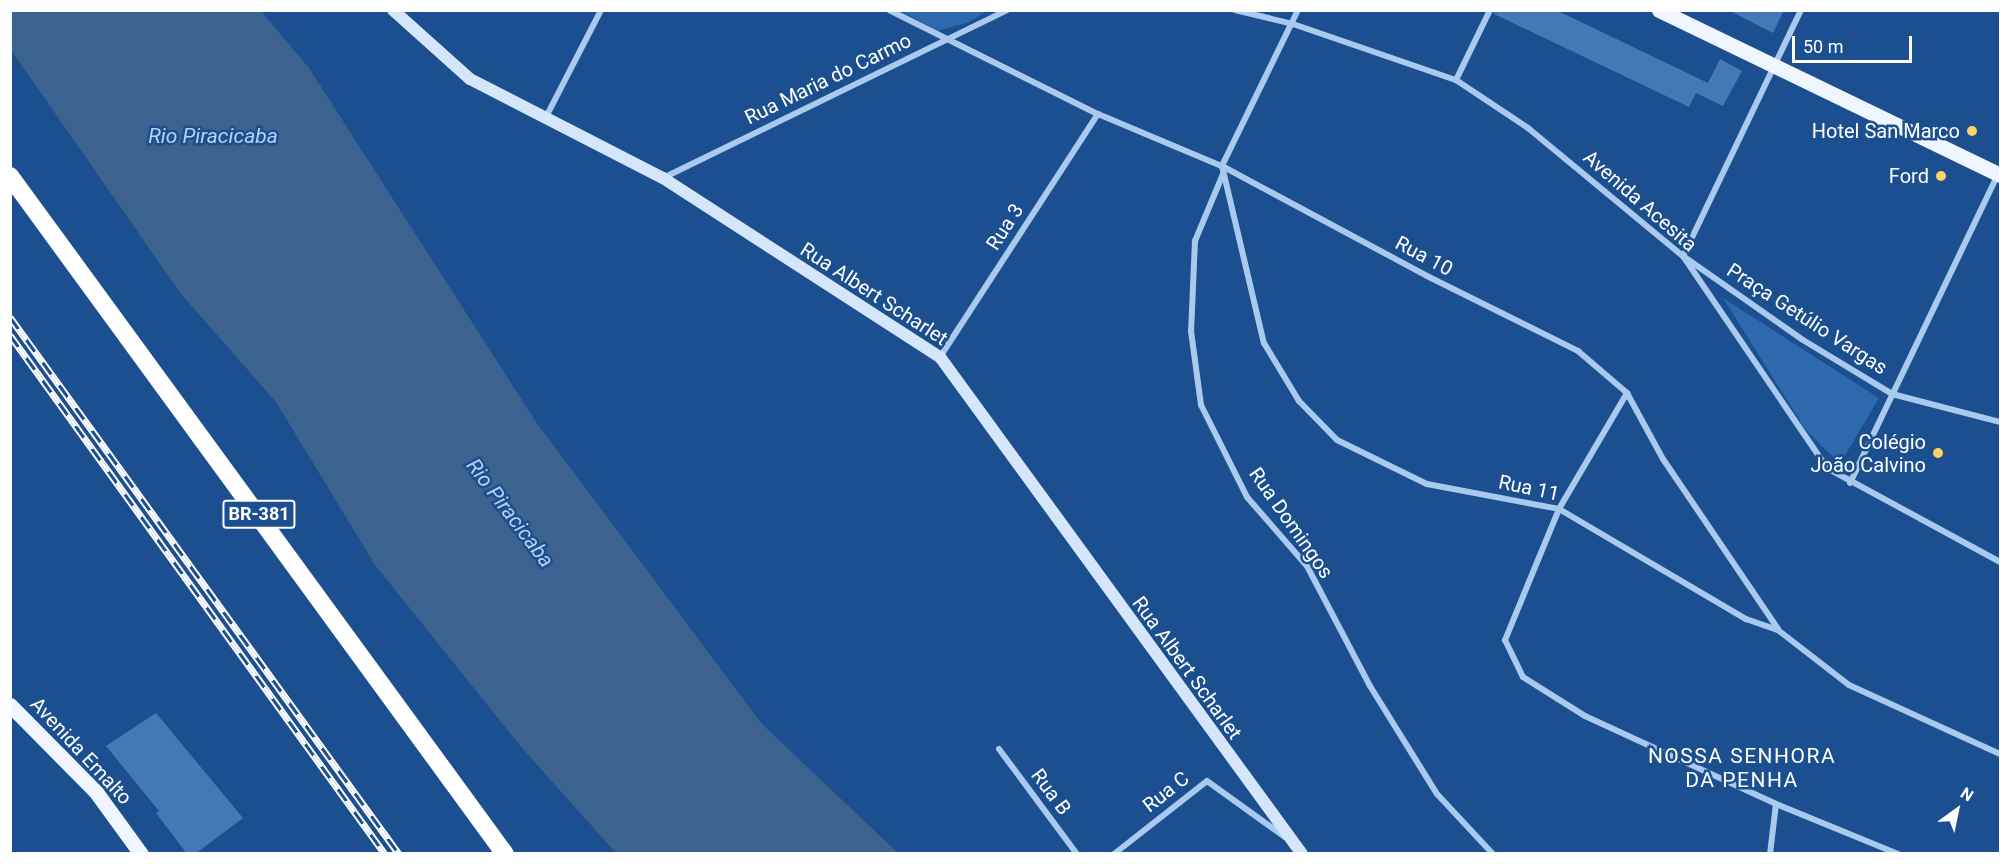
<!DOCTYPE html>
<meta charset="utf-8">
<style>
body{margin:0}
#map{position:relative;width:2011px;height:864px;overflow:hidden;background:#1b4f8f;font-family:Roboto,sans-serif}
div>[style]{position:absolute}
.green>*{inset:0;background:#2e69ad}
.water>*{inset:0;background:#3c6290}
.building>*{inset:0;background:#4478b7}
.street>*{height:6px;margin:-3px;padding:0 3px;transform-origin:3px;border-radius:3px;background:#a9c9ee}
.secondary>*{height:12px;margin:-6px;padding:0 6px;transform-origin:6px;border-radius:6px;background:#d6e6fa}
.primary>*{height:15px;margin:-7.5px;padding:0 7.5px;transform-origin:7.5px;border-radius:7.5px;background:#f0f6ff}
.highway>*{height:18px;margin:-9px;padding:0 9px;transform-origin:9px;border-radius:9px;background:#fff}
.rail>*{height:7px;margin-top:-3.5px;transform-origin:0;background:repeating-linear-gradient(90deg,#1b4f8f 0 14px,#fff 0 28px);box-sizing:border-box;border-block:2px solid #fff}
.dots>*{width:16px;height:16px;translate:-50% -50%;box-sizing:border-box;border:3px solid #1b4f8f;border-radius:50%}
span{translate:-50% -50%;white-space:nowrap;text-align:center;line-height:1.15;-webkit-text-stroke:5px #1b4f8f;paint-order:stroke}
.shield-label span{padding:2px 4px;background:#1b4f8f;border:2px solid;border-radius:4px;-webkit-text-stroke-width:0}
.shield-label{font-size:18px;color:#fff;font-weight:700}
.street-label{font-size:20px;color:#fff}
.poi-label{font-size:20px;color:#fff}
.right{translate:-100% -50%;text-align:right}
.water-label{font-size:21px;color:#b5d3f5;font-style:italic}
.neighbourhood-label{font-size:21px;color:#fff;letter-spacing:1.5px}
.frame{position:absolute;inset:0;border:12px solid #fff;pointer-events:none}
.north{position:absolute;left:1927px;top:780px;width:60px;height:60px;-webkit-text-stroke:4px #1b4f8f;paint-order:stroke;rotate:33deg;font-size:16px;font-weight:700;line-height:24px;text-align:center;color:#fff}
.north::after{content:'';display:block;margin:auto;width:21px;height:27px;background:#fff;clip-path:polygon(50% 0,100% 100%,50% 72%,0 100%)}
.scale{position:absolute;left:1792px;top:36px;width:120px;height:27px;box-sizing:border-box;border:3px solid #fff;border-top:0;padding-left:8px;font-size:18px;line-height:21px;white-space:nowrap;color:#fff;-webkit-text-stroke:4px #1b4f8f;paint-order:stroke}
</style>
<div id="map">
<div class="green">
<i style="clip-path:polygon(901px 11px,987px 11px,969px 22px,938px 31px)"></i>
<i style="clip-path:polygon(1723px 298px,1879px 398px,1840px 464px,1806px 430px)"></i>
</div>
<div class="water">
<i style="clip-path:polygon(10px 11px,261px 11px,309px 68px,536px 422px,762px 724px,898px 853px,616px 853px,522px 748px,375px 565px,276px 402px,181px 294px,11px 50px)"></i>
</div>
<div class="building">
<i style="clip-path:polygon(1495px 10px,1556px 10px,1708px 83px,1720px 59px,1742px 71px,1723px 106px,1696px 93px,1689px 107px,1494px 14px)"></i>
<i style="clip-path:polygon(1728px 10px,1784px 10px,1773px 33px)"></i>
<i style="clip-path:polygon(156px 713px,243px 818px,195px 854px,187px 854px,156px 813px,159px 811px,106px 746px)"></i>
</div>
<div class="street">
<i style="left:889px;top:10px;width:233px;rotate:26.5deg"></i>
<i style="left:1098px;top:114px;width:134px;rotate:22.8deg"></i>
<i style="left:1222px;top:166px;width:233px;rotate:28.2deg"></i>
<i style="left:1427px;top:276px;width:169px;rotate:26.4deg"></i>
<i style="left:1578px;top:351px;width:65px;rotate:40.6deg"></i>
<i style="left:1627px;top:393px;width:75px;rotate:61.4deg"></i>
<i style="left:1663px;top:459px;width:205px;rotate:55.9deg"></i>
<i style="left:1235px;top:10px;width:60px;rotate:13.6deg"></i>
<i style="left:1293px;top:24px;width:172px;rotate:19deg"></i>
<i style="left:1456px;top:80px;width:87px;rotate:33.7deg"></i>
<i style="left:1528px;top:128px;width:201px;rotate:39.6deg"></i>
<i style="left:1683px;top:256px;width:256px;rotate:55.8deg"></i>
<i style="left:1827px;top:468px;width:197px;rotate:28.5deg"></i>
<i style="left:1298px;top:10px;width:174px;rotate:116deg"></i>
<i style="left:1222px;top:166px;width:182px;rotate:76.7deg"></i>
<i style="left:1264px;top:343px;width:68px;rotate:58.9deg"></i>
<i style="left:1299px;top:401px;width:54px;rotate:45.7deg"></i>
<i style="left:1337px;top:440px;width:100px;rotate:26.1deg"></i>
<i style="left:1427px;top:484px;width:134px;rotate:10.7deg"></i>
<i style="left:1559px;top:509px;width:217px;rotate:30.5deg"></i>
<i style="left:1746px;top:619px;width:34px;rotate:19deg"></i>
<i style="left:1778px;top:630px;width:90px;rotate:37.8deg"></i>
<i style="left:1849px;top:685px;width:166px;rotate:24.6deg"></i>
<i style="left:1801px;top:10px;width:273px;rotate:115.6deg"></i>
<i style="left:1683px;top:256px;width:146px;rotate:35deg"></i>
<i style="left:1803px;top:340px;width:104px;rotate:31.2deg"></i>
<i style="left:1892px;top:394px;width:112px;rotate:14.5deg"></i>
<i style="left:1456px;top:80px;width:78px;rotate:-64.1deg"></i>
<i style="left:546px;top:117px;width:120px;rotate:-62.8deg"></i>
<i style="left:1223px;top:174px;width:73px;rotate:112.7deg"></i>
<i style="left:1195px;top:241px;width:90px;rotate:92.5deg"></i>
<i style="left:1191px;top:331px;width:75px;rotate:82.3deg"></i>
<i style="left:1201px;top:405px;width:103px;rotate:63.4deg"></i>
<i style="left:1247px;top:497px;width:91px;rotate:49deg"></i>
<i style="left:1307px;top:566px;width:136px;rotate:62.3deg"></i>
<i style="left:1370px;top:686px;width:127px;rotate:58.2deg"></i>
<i style="left:1437px;top:794px;width:82px;rotate:47deg"></i>
<i style="left:663px;top:178px;width:384px;rotate:-26deg"></i>
<i style="left:940px;top:357px;width:290px;rotate:-57deg"></i>
<i style="left:1627px;top:393px;width:134px;rotate:120.4deg"></i>
<i style="left:1559px;top:509px;width:142px;rotate:112.4deg"></i>
<i style="left:1505px;top:640px;width:41px;rotate:64.1deg"></i>
<i style="left:1523px;top:677px;width:73px;rotate:32.2deg"></i>
<i style="left:1585px;top:716px;width:210px;rotate:24.7deg"></i>
<i style="left:1776px;top:804px;width:132px;rotate:22.3deg"></i>
<i style="left:1850px;top:483px;width:343px;rotate:-64.4deg"></i>
<i style="left:999px;top:749px;width:131px;rotate:53.4deg"></i>
<i style="left:1114px;top:854px;width:118px;rotate:-38.1deg"></i>
<i style="left:1207px;top:781px;width:96px;rotate:35.7deg"></i>
<i style="left:1770px;top:854px;width:50px;rotate:-83.2deg"></i>
</div>
<div class="secondary">
<i style="left:393px;top:10px;width:103px;rotate:41.9deg"></i>
<i style="left:470px;top:79px;width:217px;rotate:27.2deg"></i>
<i style="left:663px;top:178px;width:330px;rotate:32.9deg"></i>
<i style="left:940px;top:357px;width:615px;rotate:53.93deg"></i>
</div>
<div class="primary">
<i style="left:1659px;top:10px;width:379px;rotate:25.8deg"></i>
<i style="left:10px;top:705px;width:122px;rotate:45.3deg"></i>
<i style="left:96px;top:792px;width:77px;rotate:54deg"></i>
</div>
<div class="highway">
<i style="left:10px;top:176px;width:839px;rotate:53.87deg"></i>
</div>
<div class="rail">
<i style="left:10px;top:317px;width:663px;rotate:54.08deg"></i>
<i style="left:10px;top:335px;width:640px;rotate:54.15deg"></i>
</div>
<div class="dots">
<i style="left:1972px;top:131px;background:#ffd166"></i>
<i style="left:1941px;top:176px;background:#ffd166"></i>
<i style="left:1938px;top:453px;background:#ffd166"></i>
</div>
<div class="shield-label">
<span style="left:259px;top:514px">BR-381</span>
</div>
<div class="street-label">
<span style="left:828px;top:79px;rotate:-26deg">Rua Maria do Carmo</span>
<span style="left:1640px;top:201px;rotate:41deg">Avenida Acesita</span>
<span style="left:1005px;top:227px;rotate:-57deg">Rua 3</span>
<span style="left:1424px;top:256px;rotate:28deg">Rua 10</span>
<span style="left:874px;top:294px;rotate:33deg">Rua Albert Scharlet</span>
<span style="left:1807px;top:319px;rotate:33deg">Praça Getúlio Vargas</span>
<span style="left:1529px;top:488px;rotate:12deg">Rua 11</span>
<span style="left:1291px;top:523px;rotate:55deg">Rua Domingos</span>
<span style="left:1187px;top:668px;rotate:54deg">Rua Albert Scharlet</span>
<span style="left:81px;top:751px;rotate:47deg">Avenida Emalto</span>
<span style="left:1051px;top:792px;rotate:53deg">Rua B</span>
<span style="left:1166px;top:792px;rotate:-38deg">Rua C</span>
</div>
<div class="poi-label">
<span class="right" style="left:1960px;top:131px">Hotel San Marco</span>
<span class="right" style="left:1929px;top:176px">Ford</span>
<span class="right" style="left:1926px;top:454px">Colégio<br>João Calvino</span>
</div>
<div class="water-label">
<span style="left:213px;top:136px">Rio Piracicaba</span>
<span style="left:510px;top:513px;rotate:53deg">Rio Piracicaba</span>
</div>
<div class="neighbourhood-label">
<span style="left:1742px;top:768px">NOSSA SENHORA<br>DA PENHA</span>
</div>
<div class="frame"></div>
<div class="north">N</div>
<div class="scale">50 m</div>
</div>
